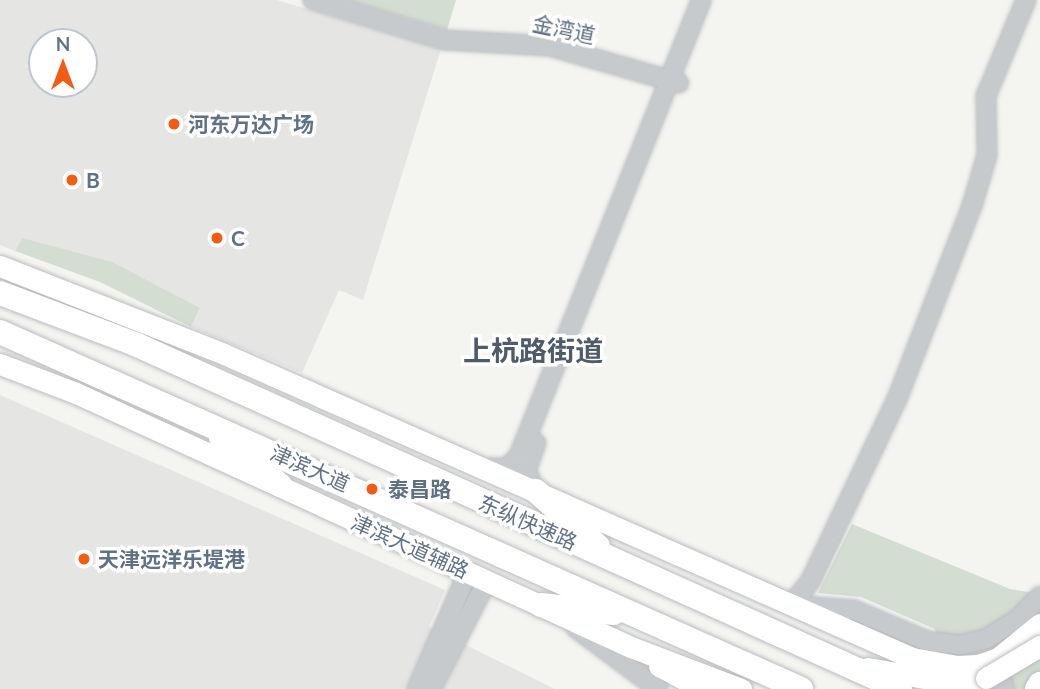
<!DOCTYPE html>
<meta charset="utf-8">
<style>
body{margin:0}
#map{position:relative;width:1040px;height:689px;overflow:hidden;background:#f4f5f0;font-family:Lato,"Noto Sans SC",sans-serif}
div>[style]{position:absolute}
.built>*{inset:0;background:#e5e6e4}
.green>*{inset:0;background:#d4ddd1}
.roads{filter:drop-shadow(0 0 2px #b9bcc0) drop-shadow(0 0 2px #b9bcc0)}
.minor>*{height:18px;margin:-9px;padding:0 9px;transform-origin:9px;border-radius:9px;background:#c7cacd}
.major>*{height:21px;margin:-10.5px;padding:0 10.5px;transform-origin:10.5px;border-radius:10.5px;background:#fff}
.highway>*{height:24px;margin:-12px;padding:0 12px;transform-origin:12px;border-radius:12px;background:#fff}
.bridges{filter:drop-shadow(0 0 2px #b9bcc0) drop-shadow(0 0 2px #b9bcc0)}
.major-bridge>*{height:21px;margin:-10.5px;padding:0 10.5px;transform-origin:10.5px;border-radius:10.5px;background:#fff}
.dots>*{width:19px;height:19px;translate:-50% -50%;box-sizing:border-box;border:4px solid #fff;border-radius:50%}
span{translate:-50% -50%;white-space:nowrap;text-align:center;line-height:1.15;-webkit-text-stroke:7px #fff;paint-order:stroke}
.street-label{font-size:21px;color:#617184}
.poi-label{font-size:21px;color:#617184;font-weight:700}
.left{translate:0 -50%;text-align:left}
.district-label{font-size:28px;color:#4f5b69;font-weight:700}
.north{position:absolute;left:28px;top:28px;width:70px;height:70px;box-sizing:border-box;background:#fff;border:2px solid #c0c6ce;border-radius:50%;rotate:0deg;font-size:19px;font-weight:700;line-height:28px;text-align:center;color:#617184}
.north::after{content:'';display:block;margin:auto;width:24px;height:32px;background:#f35c12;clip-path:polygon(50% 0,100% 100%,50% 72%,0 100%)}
</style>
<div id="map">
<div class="built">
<i style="clip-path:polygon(evenodd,0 0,277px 0,441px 49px,363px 300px,339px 290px,302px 373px,191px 327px,200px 309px,22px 238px,15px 251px,0 245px,0 0,42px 42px,84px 42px,84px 84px,42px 84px,42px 42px)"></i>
<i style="clip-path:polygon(0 395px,445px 590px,429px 627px,555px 689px,0 689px)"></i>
</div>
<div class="green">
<i style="clip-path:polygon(347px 0,456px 0,447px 30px)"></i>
<i style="clip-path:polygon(22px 238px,112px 262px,200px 308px,191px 327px,100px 282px,15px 251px)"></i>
<i style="clip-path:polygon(852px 524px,1010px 589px,1040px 594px,1040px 689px,955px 689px,935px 629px,861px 597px,818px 593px)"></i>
</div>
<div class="roads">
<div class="minor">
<i style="left:313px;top:0;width:138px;rotate:16.9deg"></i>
<i style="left:445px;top:40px;width:105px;rotate:3.3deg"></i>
<i style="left:550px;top:46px;width:134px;rotate:16deg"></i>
<i style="left:536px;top:443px;width:30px;rotate:110deg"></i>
<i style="left:526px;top:471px;width:22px;rotate:63deg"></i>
<i style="left:484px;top:468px;width:23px"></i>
<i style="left:507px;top:468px;width:17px;rotate:-45deg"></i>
<i style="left:519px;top:456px;width:491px;rotate:-68.2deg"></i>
<i style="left:791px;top:605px;width:32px;rotate:-51deg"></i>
<i style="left:811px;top:580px;width:200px;rotate:-64.6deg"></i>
<i style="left:897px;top:399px;width:207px;rotate:-68.8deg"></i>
<i style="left:972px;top:206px;width:53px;rotate:-73.6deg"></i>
<i style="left:987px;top:155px;width:59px;rotate:-91deg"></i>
<i style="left:986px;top:96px;width:104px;rotate:-67.4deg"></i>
<i style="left:800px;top:606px;width:54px;rotate:4.2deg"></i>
<i style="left:854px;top:610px;width:79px;rotate:23deg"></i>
<i style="left:927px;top:641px;width:33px;rotate:7deg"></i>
<i style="left:960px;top:645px;width:27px;rotate:-13deg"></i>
<i style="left:986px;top:639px;width:36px;rotate:-32deg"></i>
<i style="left:1017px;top:620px;width:33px;rotate:-46deg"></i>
<i style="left:576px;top:628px;width:102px;rotate:36.6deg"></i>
<i style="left:998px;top:658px;width:32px;rotate:79deg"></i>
<i style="left:417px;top:689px;width:128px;rotate:-66.4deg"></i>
<i style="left:431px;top:689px;width:122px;rotate:-62.6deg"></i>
</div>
<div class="major">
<i style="left:0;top:266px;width:241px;rotate:21.4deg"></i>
<i style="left:224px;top:354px;width:752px;rotate:23.84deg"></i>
<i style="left:912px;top:658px;width:46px;rotate:10.1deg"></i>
<i style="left:957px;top:666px;width:21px;rotate:-3deg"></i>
<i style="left:978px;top:665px;width:21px;rotate:-19deg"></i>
<i style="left:998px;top:658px;width:54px;rotate:-39deg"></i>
<i style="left:0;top:364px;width:81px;rotate:20.9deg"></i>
<i style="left:76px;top:393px;width:610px;rotate:24.59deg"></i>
<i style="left:631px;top:647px;width:118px;rotate:20.9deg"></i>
<i style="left:659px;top:666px;width:49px;rotate:28.1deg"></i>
<i style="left:868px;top:668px;width:91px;rotate:10.1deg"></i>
<i style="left:958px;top:684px;width:29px;rotate:-12deg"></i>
</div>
<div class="highway">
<i style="left:0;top:293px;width:144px;rotate:20.7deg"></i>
<i style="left:135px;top:344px;width:839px;rotate:24.27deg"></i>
<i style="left:0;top:332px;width:877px;rotate:24.02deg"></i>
<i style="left:221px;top:438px;width:75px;rotate:38.5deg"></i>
<i style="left:536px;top:491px;width:83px;rotate:41.6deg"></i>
<i style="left:541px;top:605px;width:73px;rotate:6.3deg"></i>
<i style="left:1037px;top:689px;width:6px;rotate:-59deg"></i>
</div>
</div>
<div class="bridges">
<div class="major-bridge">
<i style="left:986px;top:678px;width:63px;rotate:-30.7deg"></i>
</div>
</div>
<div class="dots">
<i style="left:174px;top:124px;background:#f35c12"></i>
<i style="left:72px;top:180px;background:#f35c12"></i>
<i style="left:217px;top:238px;background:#f35c12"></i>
<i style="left:372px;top:489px;background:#f35c12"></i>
<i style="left:84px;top:559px;background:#f35c12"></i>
</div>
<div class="street-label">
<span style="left:564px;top:29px;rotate:12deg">金湾道</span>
<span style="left:310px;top:468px;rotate:24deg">津滨大道</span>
<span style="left:528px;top:522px;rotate:24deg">东纵快速路</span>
<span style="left:410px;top:546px;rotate:24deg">津滨大道辅路</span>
</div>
<div class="poi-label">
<span class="left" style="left:188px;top:124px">河东万达广场</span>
<span class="left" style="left:86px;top:180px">B</span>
<span class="left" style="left:231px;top:238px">C</span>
<span class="left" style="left:388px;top:489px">泰昌路</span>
<span class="left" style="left:98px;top:559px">天津远洋乐堤港</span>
</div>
<div class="district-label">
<span style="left:533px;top:350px">上杭路街道</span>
</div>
<div class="north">N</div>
</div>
